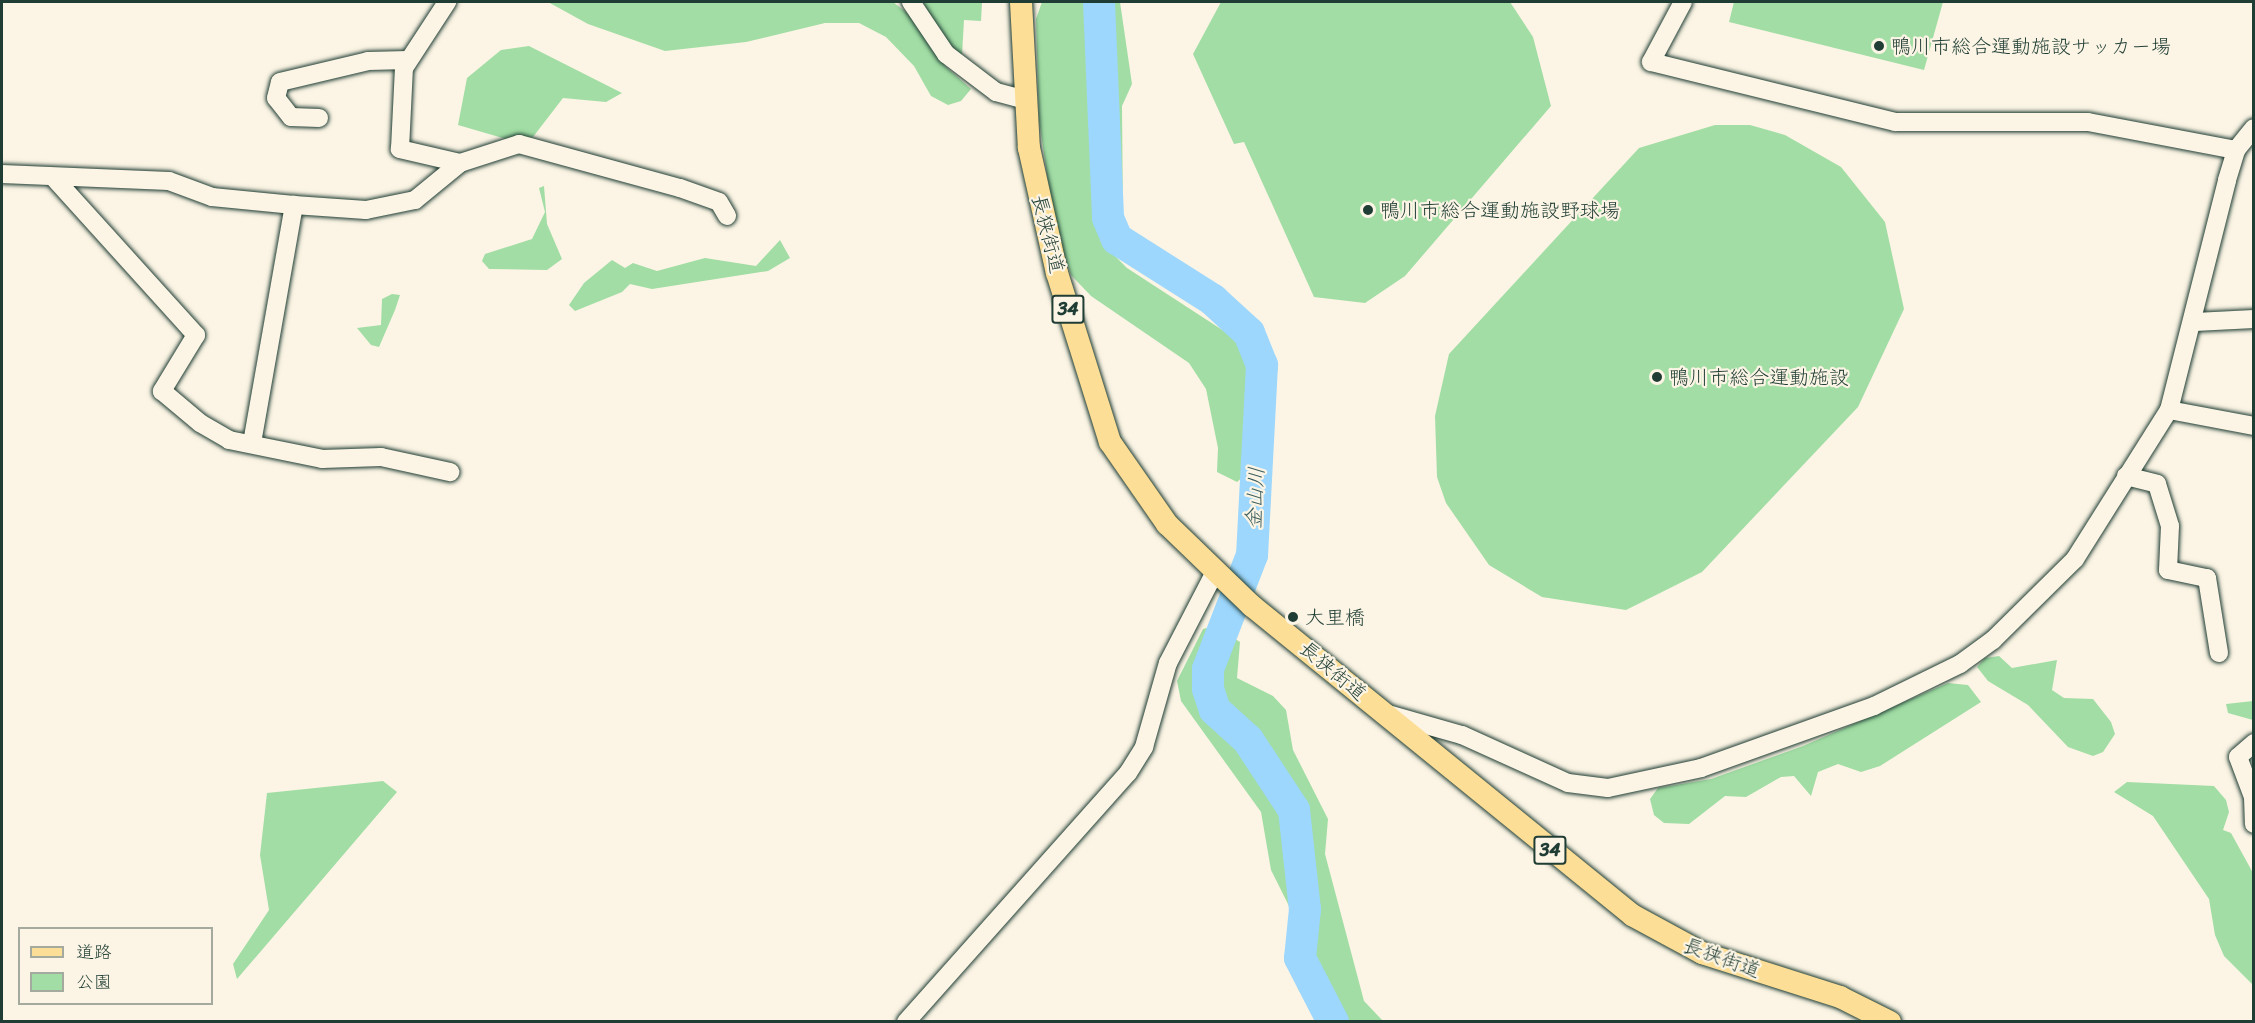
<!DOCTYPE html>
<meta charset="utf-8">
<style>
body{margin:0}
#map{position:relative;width:2255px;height:1023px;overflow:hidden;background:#fcf5e5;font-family:Sriracha,"Klee One",sans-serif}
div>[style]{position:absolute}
.green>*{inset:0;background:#a1dda4}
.river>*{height:32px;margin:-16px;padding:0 16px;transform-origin:16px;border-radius:16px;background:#9dd7fd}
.roads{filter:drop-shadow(0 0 2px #1f3d34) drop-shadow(0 0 2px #1f3d34)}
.minor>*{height:18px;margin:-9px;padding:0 9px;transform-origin:9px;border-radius:9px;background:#fcf5e5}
.major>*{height:22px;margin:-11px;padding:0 11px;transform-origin:11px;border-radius:11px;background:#fdde96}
.dots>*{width:16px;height:16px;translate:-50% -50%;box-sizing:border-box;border:3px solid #fcf5e5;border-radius:50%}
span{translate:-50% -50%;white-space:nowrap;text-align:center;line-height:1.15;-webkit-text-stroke:4.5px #fcf5e5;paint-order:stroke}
.shield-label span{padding:2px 4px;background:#fcf5e5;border:2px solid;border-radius:4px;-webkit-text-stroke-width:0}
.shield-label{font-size:18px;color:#1f3d34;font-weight:700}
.poi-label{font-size:20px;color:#1f3d34}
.left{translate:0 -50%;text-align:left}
.street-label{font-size:20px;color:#1f3d34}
.water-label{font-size:21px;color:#385c5c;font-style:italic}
.frame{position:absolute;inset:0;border:3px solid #1f3d34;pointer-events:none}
.legend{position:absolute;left:18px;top:927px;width:195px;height:78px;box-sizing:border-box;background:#fcf5e5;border:2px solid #a4ab9e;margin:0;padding:8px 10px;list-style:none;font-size:18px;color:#1f3d34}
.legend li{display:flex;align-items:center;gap:12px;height:30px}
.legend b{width:30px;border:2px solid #a4ab9e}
</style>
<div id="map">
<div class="green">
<i style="clip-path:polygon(548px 2px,893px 2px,915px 19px,945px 66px,971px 89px,961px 101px,948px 105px,931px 96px,914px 66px,886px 37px,859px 23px,825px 23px,746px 42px,665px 51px,588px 24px)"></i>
<i style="clip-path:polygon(923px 2px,982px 2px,981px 21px,964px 20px,962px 55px,948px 49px)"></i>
<i style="clip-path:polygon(1042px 2px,1120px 2px,1132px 84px,1122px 106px,1123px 221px,1100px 241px,1127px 268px,1227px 333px,1245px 352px,1255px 382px,1242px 455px,1245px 475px,1237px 482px,1217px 472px,1218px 448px,1206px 389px,1189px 363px,1091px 296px,1071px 275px,1055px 228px,1039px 120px,1036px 19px)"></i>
<i style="clip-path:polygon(1221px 2px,1510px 2px,1533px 37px,1551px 106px,1405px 276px,1365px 303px,1314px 297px,1244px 142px,1234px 144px,1193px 54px)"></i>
<i style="clip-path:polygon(1734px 2px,1943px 2px,1924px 70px,1729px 22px)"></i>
<i style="clip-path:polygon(529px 46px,622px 93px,606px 102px,563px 98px,533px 137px,506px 139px,458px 125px,467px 78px,501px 50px)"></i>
<i style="clip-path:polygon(1715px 125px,1750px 125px,1785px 135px,1841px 167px,1885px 222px,1904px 309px,1858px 407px,1702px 572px,1626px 610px,1542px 597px,1489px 565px,1446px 503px,1437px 477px,1435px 416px,1449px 354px,1639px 148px)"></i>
<i style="clip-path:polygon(544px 186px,547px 224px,562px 259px,547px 270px,489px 269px,482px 261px,485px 254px,532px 239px,545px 212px,539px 188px)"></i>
<i style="clip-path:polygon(780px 240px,790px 258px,768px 271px,652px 289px,630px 284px,622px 292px,575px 311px,569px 305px,584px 283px,612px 260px,625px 268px,633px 263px,657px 271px,705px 258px,756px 266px)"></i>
<i style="clip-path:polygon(392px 294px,400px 295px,395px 310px,379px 347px,371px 345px,357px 328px,381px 325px,382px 299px)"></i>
<i style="clip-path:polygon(1214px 626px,1240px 642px,1237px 678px,1273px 696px,1286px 710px,1293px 750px,1328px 819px,1325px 854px,1364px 1001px,1383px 1021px,1318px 1021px,1298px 989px,1290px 946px,1311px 933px,1319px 919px,1296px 920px,1271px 870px,1261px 812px,1181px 701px,1177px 681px,1203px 629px)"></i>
<i style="clip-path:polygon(1999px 656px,2012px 668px,2057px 660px,2052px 690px,2064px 698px,2093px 699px,2111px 722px,2115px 734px,2103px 752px,2093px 756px,2068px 747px,2028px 705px,1988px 681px,1977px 667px,1985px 658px)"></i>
<i style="clip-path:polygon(1948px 683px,1968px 685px,1981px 702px,1880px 766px,1861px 772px,1838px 764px,1818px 772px,1811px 796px,1794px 776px,1781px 777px,1746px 797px,1725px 796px,1689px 824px,1664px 823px,1654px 815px,1650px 799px,1658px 788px,1711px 779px,1803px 746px)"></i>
<i style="clip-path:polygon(2253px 701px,2253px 720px,2228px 713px,2226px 704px)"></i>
<i style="clip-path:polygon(383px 781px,397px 792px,237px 979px,233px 964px,269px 910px,260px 855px,267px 793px)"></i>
<i style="clip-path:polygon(2127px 782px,2214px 786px,2226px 800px,2229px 812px,2223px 830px,2231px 833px,2253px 873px,2253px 985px,2224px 956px,2215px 935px,2209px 899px,2153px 816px,2114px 792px)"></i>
</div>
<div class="river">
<i style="left:1099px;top:2px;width:216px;rotate:87.6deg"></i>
<i style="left:1108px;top:218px;width:23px;rotate:67deg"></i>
<i style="left:1117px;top:239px;width:114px;rotate:32.4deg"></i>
<i style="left:1213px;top:300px;width:49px;rotate:42.5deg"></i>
<i style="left:1249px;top:333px;width:35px;rotate:68deg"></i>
<i style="left:1262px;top:365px;width:190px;rotate:93deg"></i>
<i style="left:1252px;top:555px;width:122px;rotate:111.1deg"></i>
<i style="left:1208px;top:669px;width:20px;rotate:90deg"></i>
<i style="left:1208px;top:689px;width:22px;rotate:72deg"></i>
<i style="left:1215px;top:710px;width:45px;rotate:42.3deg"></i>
<i style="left:1248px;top:740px;width:84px;rotate:56.7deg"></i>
<i style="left:1294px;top:810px;width:100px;rotate:83.7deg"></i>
<i style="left:1305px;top:909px;width:49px;rotate:95.8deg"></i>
<i style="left:1300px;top:958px;width:72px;rotate:62.7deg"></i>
</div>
<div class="roads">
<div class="minor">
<i style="left:911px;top:2px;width:63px;rotate:56.1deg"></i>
<i style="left:946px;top:54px;width:63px;rotate:37.2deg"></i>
<i style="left:996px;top:92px;width:30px;rotate:15deg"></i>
<i style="left:1683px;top:2px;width:68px;rotate:118.1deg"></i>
<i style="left:1651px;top:62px;width:251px;rotate:13.8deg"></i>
<i style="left:1895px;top:122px;width:193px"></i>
<i style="left:2088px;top:122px;width:151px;rotate:10.7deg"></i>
<i style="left:319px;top:118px;width:28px;rotate:-178deg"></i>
<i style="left:291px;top:117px;width:24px;rotate:-128deg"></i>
<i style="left:276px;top:98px;width:16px;rotate:-76deg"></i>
<i style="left:280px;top:82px;width:90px;rotate:-13.4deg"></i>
<i style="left:368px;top:61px;width:40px;rotate:-1.4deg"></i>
<i style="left:460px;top:163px;width:62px;rotate:-17.9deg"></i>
<i style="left:519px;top:144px;width:167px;rotate:15.3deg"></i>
<i style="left:680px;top:188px;width:41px;rotate:19.7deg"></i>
<i style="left:719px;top:202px;width:16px;rotate:60deg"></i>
<i style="left:2px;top:174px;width:167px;rotate:2.4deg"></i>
<i style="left:169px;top:181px;width:46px;rotate:20.4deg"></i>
<i style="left:212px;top:197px;width:82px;rotate:5.6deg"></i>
<i style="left:54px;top:178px;width:212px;rotate:47.9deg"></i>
<i style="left:196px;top:335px;width:66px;rotate:121.3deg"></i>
<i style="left:162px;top:391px;width:50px;rotate:40.1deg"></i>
<i style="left:200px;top:423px;width:34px;rotate:30deg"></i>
<i style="left:229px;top:440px;width:95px;rotate:11.5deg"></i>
<i style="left:322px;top:459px;width:59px;rotate:-1.9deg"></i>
<i style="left:381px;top:457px;width:71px;rotate:12.3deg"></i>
<i style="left:2195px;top:322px;width:59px;rotate:-2.9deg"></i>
<i style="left:2169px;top:410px;width:86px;rotate:10.7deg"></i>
<i style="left:252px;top:443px;width:242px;rotate:-80deg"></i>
<i style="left:294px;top:205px;width:72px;rotate:4deg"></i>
<i style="left:366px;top:210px;width:50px;rotate:-11.5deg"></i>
<i style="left:415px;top:200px;width:58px;rotate:-39.4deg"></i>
<i style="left:460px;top:163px;width:62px;rotate:-166.9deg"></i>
<i style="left:400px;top:149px;width:81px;rotate:-87.2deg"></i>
<i style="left:404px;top:68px;width:79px;rotate:-56.9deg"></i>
<i style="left:2126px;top:476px;width:32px;rotate:14deg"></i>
<i style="left:2157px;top:484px;width:44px;rotate:72.8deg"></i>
<i style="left:2170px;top:526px;width:44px;rotate:92.6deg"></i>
<i style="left:2168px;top:570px;width:40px;rotate:12deg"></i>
<i style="left:2207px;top:578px;width:76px;rotate:80.9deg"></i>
<i style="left:1384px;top:713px;width:81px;rotate:15.8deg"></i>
<i style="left:1462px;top:735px;width:116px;rotate:24.4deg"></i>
<i style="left:1568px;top:783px;width:40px;rotate:7.1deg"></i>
<i style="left:1608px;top:788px;width:95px;rotate:-12.1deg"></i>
<i style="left:1701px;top:768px;width:184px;rotate:-19.7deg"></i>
<i style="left:1874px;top:706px;width:96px;rotate:-26deg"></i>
<i style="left:1960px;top:664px;width:41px;rotate:-36deg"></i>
<i style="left:1993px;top:640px;width:115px;rotate:-44.6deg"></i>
<i style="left:2075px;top:559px;width:176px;rotate:-57.8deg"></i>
<i style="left:2169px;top:410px;width:237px;rotate:-75.8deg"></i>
<i style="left:2227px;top:180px;width:31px;rotate:-73deg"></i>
<i style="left:2236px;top:150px;width:28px;rotate:-51deg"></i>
<i style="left:2254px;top:743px;width:21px;rotate:139deg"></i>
<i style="left:2238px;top:757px;width:43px;rotate:69.4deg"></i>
<i style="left:2253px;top:797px;width:27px;rotate:88deg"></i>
<i style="left:906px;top:1022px;width:334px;rotate:-48.3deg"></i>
<i style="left:1128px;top:773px;width:31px;rotate:-58deg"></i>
<i style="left:1144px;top:747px;width:87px;rotate:-74.1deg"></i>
<i style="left:1168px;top:663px;width:102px;rotate:-62.7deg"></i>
</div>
<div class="major">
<i style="left:1021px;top:2px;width:146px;rotate:86.9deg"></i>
<i style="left:1029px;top:148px;width:128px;rotate:77.4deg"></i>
<i style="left:1057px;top:273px;width:177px;rotate:72.6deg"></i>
<i style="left:1110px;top:442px;width:100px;rotate:55.2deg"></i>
<i style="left:1167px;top:524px;width:118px;rotate:44deg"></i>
<i style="left:1252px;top:606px;width:490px;rotate:39.1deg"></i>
<i style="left:1632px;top:915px;width:80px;rotate:28.5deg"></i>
<i style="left:1702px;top:953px;width:145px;rotate:17.7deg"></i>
<i style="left:1840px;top:997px;width:56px;rotate:26.6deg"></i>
</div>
</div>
<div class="dots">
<i style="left:1879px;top:46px;background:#1f3d34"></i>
<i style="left:1368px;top:210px;background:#1f3d34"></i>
<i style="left:1657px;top:377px;background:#1f3d34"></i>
<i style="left:1293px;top:617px;background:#1f3d34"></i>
</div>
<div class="shield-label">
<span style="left:1068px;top:309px">34</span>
<span style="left:1550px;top:850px">34</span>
</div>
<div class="poi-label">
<span class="left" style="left:1891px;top:46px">鴨川市総合運動施設サッカー場</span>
<span class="left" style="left:1380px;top:210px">鴨川市総合運動施設野球場</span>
<span class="left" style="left:1669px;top:377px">鴨川市総合運動施設</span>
<span class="left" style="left:1305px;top:617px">大里橋</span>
</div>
<div class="street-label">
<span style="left:1048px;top:234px;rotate:76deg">長狭街道</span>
<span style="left:1333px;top:671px;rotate:40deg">長狭街道</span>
<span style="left:1722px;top:958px;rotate:20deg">長狭街道</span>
</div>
<div class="water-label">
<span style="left:1255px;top:498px;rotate:-87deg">金山川</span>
</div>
<div class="frame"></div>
<ul class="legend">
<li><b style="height:8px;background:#fdde96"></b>道路</li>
<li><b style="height:16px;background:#a1dda4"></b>公園</li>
</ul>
</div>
